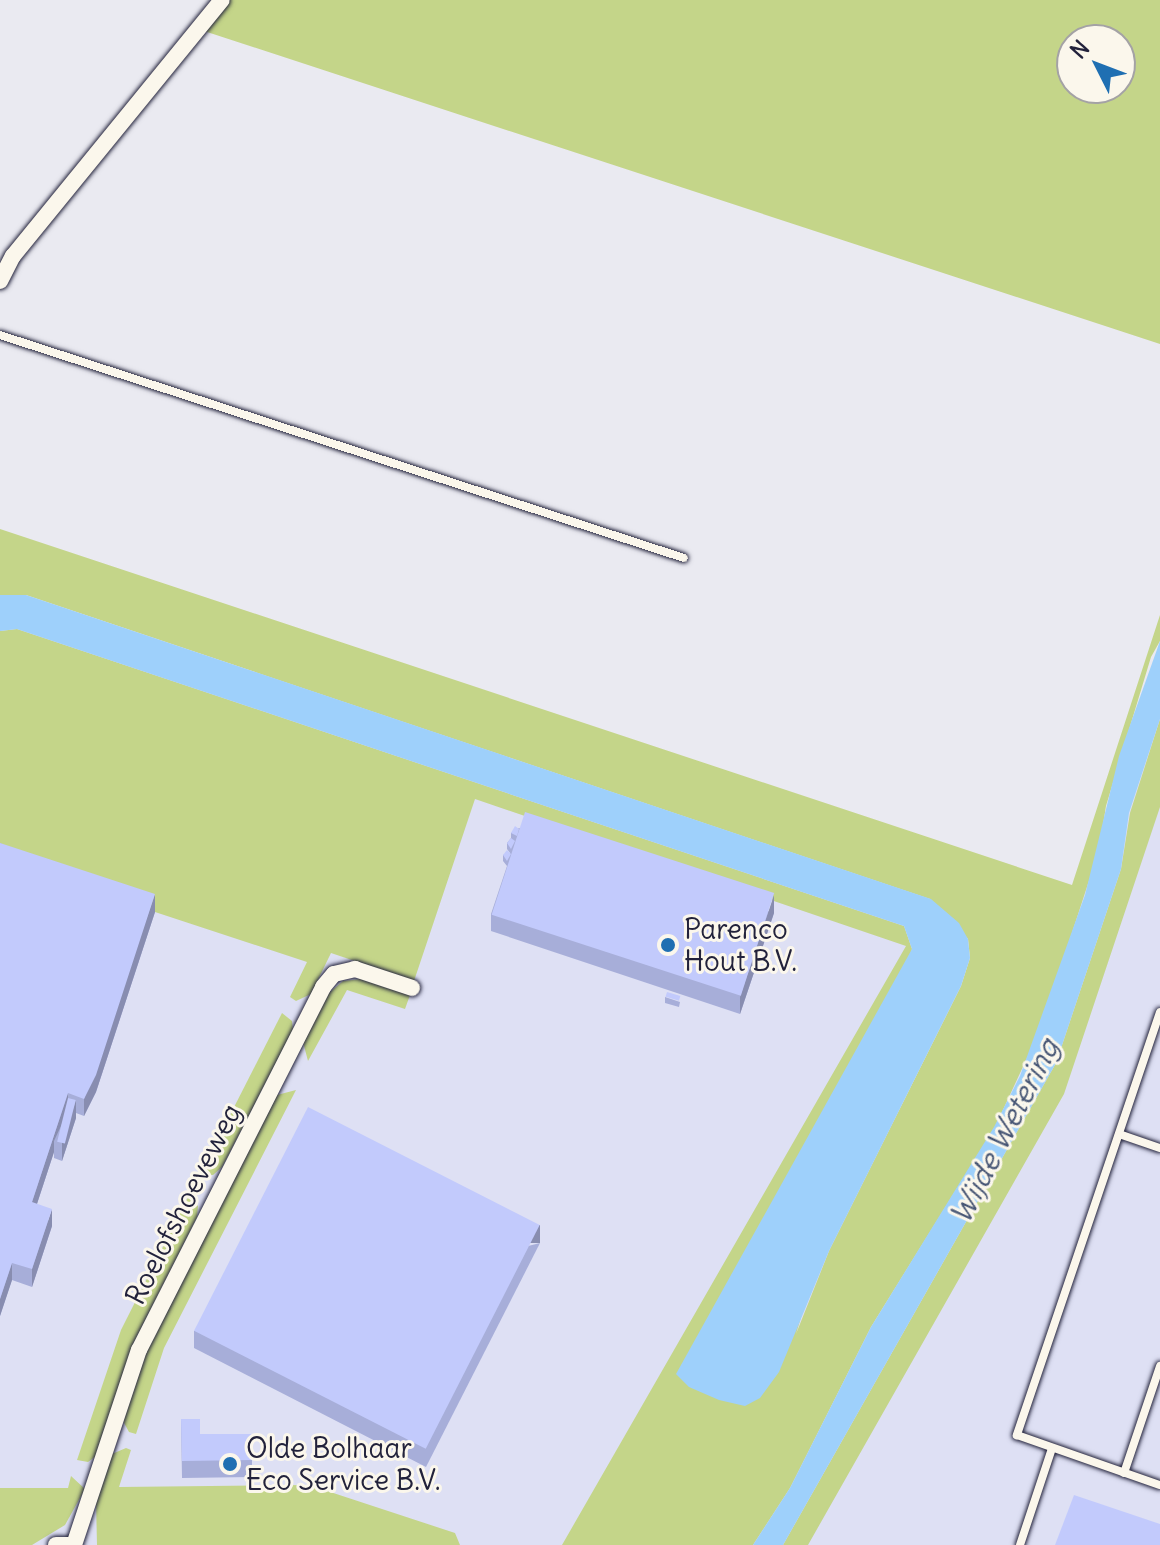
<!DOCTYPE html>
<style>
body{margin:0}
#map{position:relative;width:1160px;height:1545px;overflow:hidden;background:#eaeaf1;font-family:Delius,sans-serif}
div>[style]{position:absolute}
.built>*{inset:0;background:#dee0f4}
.green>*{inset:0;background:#c4d589}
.water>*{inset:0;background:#9ed0fb}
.roads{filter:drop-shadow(0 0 2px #22223b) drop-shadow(0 0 2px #22223b)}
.service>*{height:8px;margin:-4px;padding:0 4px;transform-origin:4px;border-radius:4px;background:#fbf7ec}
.minor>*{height:16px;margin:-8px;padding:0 8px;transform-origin:8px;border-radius:8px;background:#fbf7ec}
.wall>*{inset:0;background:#a7aed9}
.shaded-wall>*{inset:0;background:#888db0;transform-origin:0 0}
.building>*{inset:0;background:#c2cafc;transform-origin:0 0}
.dots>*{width:22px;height:22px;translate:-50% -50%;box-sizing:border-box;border:4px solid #fbf7ec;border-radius:50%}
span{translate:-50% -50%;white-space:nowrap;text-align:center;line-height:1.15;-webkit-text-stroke:6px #fbf7ec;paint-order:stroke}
.poi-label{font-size:28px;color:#22223b}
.left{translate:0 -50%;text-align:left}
.street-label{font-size:28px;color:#22223b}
.water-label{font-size:30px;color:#475675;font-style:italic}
.north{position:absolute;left:1056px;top:24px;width:80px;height:80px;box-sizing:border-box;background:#fbf7ec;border:2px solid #a4a2a5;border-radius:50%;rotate:312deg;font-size:22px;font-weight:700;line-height:32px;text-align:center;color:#22223b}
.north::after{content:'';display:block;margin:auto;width:28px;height:36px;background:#1f6fb2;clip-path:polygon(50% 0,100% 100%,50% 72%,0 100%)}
</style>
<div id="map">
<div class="built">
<i style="clip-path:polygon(0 611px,921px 910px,869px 1373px,1160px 683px,1160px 1545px,0 1545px)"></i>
</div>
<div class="green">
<i style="clip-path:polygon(evenodd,230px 0,1160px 0,1160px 344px,204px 31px,230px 0,1072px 40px,1120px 40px,1120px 88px,1072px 88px,1072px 40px)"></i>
<i style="clip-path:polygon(0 529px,1072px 885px,1160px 615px,1160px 641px,1151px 657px,1106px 806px,1099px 850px,1041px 1028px,995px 1127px,871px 1327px,790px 1488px,753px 1545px,562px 1545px,906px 946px,475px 799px,414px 981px,331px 953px,311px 994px,296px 1001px,290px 997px,307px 962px,0 861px,0 631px,17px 629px,904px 926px,912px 949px,796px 1334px,829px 1251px,961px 986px,970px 958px,968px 939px,930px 899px,26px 595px,0 595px)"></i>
<i style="clip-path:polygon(1160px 719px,1160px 807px,1064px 1094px,808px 1545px,783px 1545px,1056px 1063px,1121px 869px,1130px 813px)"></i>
<i style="clip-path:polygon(361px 979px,410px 995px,405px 1009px,347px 990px,308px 1061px,303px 1042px,329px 993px,343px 981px)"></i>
<i style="clip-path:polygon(282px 1013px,292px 1021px,293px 1030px,222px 1167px,213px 1175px,200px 1174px)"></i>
<i style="clip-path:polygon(296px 1090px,164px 1348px,136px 1434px,129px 1432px,123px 1421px,144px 1356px,277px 1095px)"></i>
<i style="clip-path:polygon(188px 1197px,198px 1206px,197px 1217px,133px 1344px,96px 1456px,88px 1462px,77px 1460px,121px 1330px)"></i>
<i style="clip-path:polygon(126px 1448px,131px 1450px,119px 1487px,309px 1485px,455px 1533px,460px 1545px,97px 1545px,96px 1501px,112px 1454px)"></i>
<i style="clip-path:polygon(71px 1476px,85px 1489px,65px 1525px,32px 1545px,0 1545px,0 1488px,68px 1488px)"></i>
</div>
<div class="water">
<i style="clip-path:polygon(0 595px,26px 595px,931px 899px,959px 923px,968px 939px,970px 958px,961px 986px,829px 1251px,779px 1372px,760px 1398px,745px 1406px,719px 1400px,689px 1387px,676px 1374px,912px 949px,904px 926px,17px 629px,0 631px)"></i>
<i style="clip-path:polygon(1160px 641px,1160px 719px,1129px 813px,1121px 869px,1056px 1063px,783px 1545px,753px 1545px,790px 1488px,871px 1327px,994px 1127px,1020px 1076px,1085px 895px,1119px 756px)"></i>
</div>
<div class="roads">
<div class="service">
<i style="left:0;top:335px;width:719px;rotate:18.06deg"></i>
<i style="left:1160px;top:1012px;width:447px;rotate:108.7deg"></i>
<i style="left:1017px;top:1435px;width:151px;rotate:19.3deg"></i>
<i style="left:1119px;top:1134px;width:43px;rotate:18.9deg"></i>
<i style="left:1124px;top:1473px;width:113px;rotate:-71.4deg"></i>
<i style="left:1020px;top:1545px;width:102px;rotate:-71.7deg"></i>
</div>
<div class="minor">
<i style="left:0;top:281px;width:28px;rotate:-63deg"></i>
<i style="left:13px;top:256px;width:330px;rotate:-50.8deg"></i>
<i style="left:56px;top:1545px;width:16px"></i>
<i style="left:74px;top:1545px;width:206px;rotate:-71.6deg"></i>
<i style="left:139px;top:1350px;width:407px;rotate:-63.1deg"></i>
<i style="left:323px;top:987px;width:17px;rotate:-50deg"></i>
<i style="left:334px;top:974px;width:22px;rotate:-13deg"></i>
<i style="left:355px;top:969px;width:60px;rotate:18.4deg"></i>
</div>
</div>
<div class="wall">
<i style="clip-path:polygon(519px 828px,774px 913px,740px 1014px,491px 931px,491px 914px,507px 866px,503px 861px,503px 855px,510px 853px,507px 849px,507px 843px,511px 838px,511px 833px)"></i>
<i style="clip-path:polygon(0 843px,155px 912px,96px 1092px,84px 1116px,76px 1113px,76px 1118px,62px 1161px,54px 1158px,54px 1152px,37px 1204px,52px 1226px,32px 1287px,12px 1280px,0 1316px)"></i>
<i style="clip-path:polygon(665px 997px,680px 1002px,679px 1007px,665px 1003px)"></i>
<i style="clip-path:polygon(540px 1243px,426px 1467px,194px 1348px,194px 1331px)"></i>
<i style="clip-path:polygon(181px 1419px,200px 1434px,252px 1434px,252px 1477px,182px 1478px)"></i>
</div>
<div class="shaded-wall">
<i style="clip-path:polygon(155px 894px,155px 912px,96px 1092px,84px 1116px,84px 1099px)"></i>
<i style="clip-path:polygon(774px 895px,774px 913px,740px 1014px,740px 997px)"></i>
<i style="clip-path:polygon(68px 1093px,68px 1111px,54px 1141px,54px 1152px,32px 1219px,32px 1202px)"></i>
<i style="clip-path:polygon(76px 1100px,76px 1118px,62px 1161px,62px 1143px)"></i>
<i style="clip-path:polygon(52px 1209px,52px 1226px,32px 1287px,32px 1269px)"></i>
<i style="left:540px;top:1225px;width:18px;height:251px;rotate:90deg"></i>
<i style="clip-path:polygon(12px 1263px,12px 1280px,0 1316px,0 1299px)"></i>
</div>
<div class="building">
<i style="left:525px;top:812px;width:262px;height:108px;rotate:18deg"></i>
<i style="clip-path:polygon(515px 826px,519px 829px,517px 836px,511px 833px)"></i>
<i style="clip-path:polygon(511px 838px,515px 841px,511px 849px,507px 843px)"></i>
<i style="clip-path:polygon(0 843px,155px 894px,96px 1075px,84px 1099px,68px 1093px,32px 1202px,52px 1209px,32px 1269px,12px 1263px,0 1299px)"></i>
<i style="clip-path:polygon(507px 850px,511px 854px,507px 861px,503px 855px)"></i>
<i style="left:667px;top:992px;width:14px;height:5px;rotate:17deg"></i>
<i style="left:68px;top:1098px;width:8px;height:45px;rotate:14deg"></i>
<i style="left:308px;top:1107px;width:260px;height:251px;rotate:27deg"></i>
<i style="clip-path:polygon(181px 1419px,200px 1419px,200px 1434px,252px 1434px,252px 1460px,182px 1461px)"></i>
<i style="clip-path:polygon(1074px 1495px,1160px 1524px,1160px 1545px,1055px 1545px)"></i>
</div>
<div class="dots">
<i style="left:668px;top:945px;background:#1f6fb2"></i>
<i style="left:230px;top:1464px;background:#1f6fb2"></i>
</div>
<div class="poi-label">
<span class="left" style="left:684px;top:945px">Parenco<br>Hout B.V.</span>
<span class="left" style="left:246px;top:1464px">Olde Bolhaar<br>Eco Service B.V.</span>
</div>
<div class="street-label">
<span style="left:183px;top:1204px;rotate:-63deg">Roelofshoeveweg</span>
</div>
<div class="water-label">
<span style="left:1004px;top:1131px;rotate:-63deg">Wijde Wetering</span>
</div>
<div class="north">N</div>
</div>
